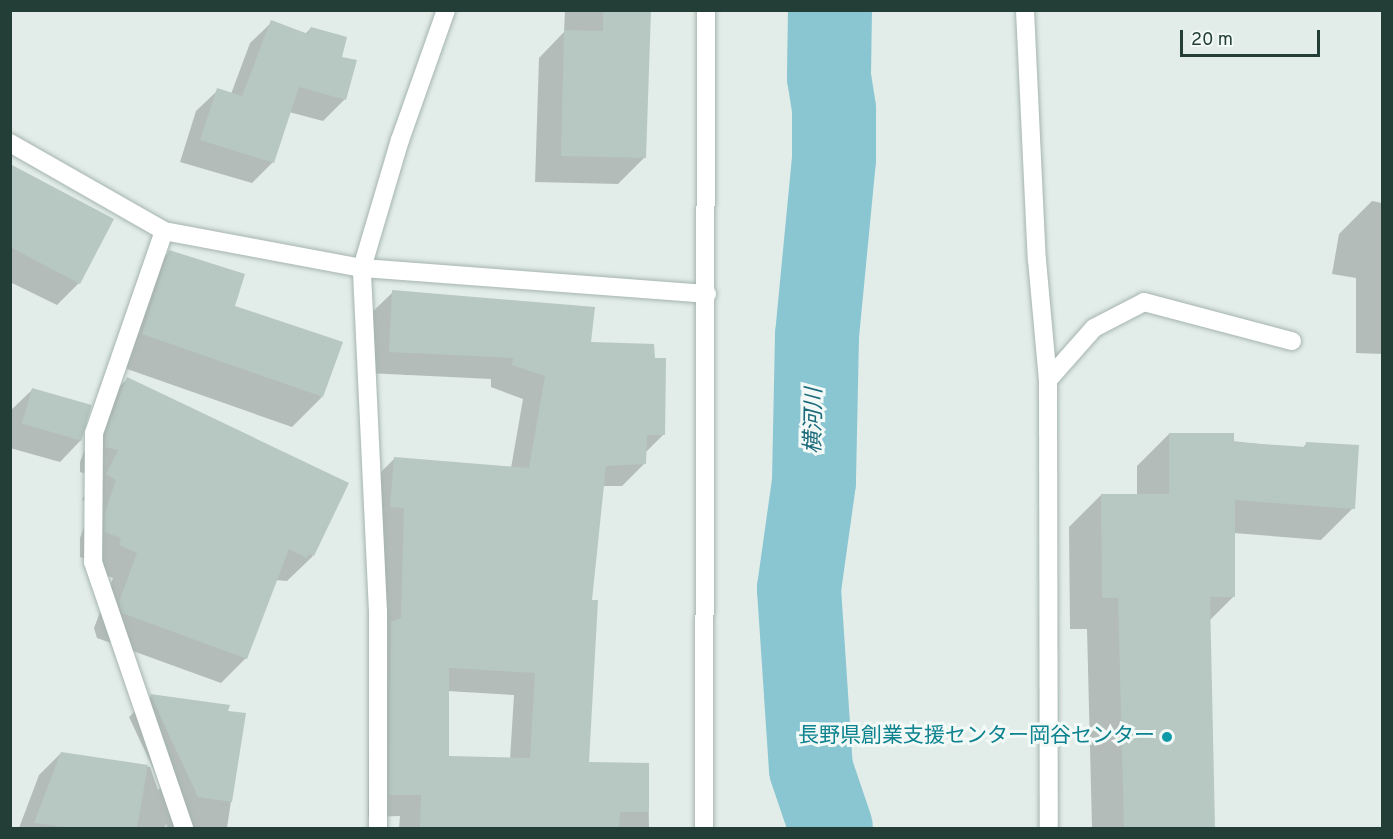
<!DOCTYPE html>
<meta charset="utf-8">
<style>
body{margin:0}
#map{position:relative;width:1393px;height:839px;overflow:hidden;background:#e2ece8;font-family:Overpass,"Noto Sans JP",sans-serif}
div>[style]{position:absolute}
.shadow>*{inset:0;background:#0003}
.river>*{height:84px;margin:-42px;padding:0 42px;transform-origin:42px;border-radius:42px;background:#89c6d2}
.building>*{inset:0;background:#b7c7c1;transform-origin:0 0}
.roads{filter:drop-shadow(0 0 2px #a5b4af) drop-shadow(0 0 2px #a5b4af)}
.minor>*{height:18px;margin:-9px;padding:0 9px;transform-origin:9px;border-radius:9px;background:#fff}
.dots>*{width:16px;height:16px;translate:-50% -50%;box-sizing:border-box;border:3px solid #f2f9f6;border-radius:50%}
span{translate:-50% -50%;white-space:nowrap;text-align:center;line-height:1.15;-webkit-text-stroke:6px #f2f9f6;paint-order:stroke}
.culture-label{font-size:21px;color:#0d838f}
.right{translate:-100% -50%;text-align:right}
.water-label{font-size:22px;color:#1b6a7a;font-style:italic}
.frame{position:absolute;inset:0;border:12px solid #223e36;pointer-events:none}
.scale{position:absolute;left:1180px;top:30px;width:140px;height:27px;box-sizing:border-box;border:3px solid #223e36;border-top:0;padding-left:8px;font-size:18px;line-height:21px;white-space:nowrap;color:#223e36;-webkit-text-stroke:4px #f2f9f6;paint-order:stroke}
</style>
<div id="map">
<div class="shadow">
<i style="clip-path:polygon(565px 10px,649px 10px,644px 158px,618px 184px,535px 182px,539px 58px,564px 32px)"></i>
<i style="clip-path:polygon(272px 22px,305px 34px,311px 28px,340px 58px,355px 61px,344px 100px,323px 121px,289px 112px,273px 162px,252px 183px,180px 162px,196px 111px,218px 90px,231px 94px,250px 43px)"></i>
<i style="clip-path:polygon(10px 166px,79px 283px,57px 305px,10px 282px)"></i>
<i style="clip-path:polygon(1372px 201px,1382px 203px,1382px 354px,1356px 353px,1356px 278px,1332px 274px,1339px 234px)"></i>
<i style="clip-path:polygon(170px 251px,234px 307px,322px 397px,292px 427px,113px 364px,140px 282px)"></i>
<i style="clip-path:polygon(evenodd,393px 292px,590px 343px,663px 435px,645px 453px,645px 463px,622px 486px,602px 486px,591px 601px,588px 764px,648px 765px,649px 828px,399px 828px,400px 816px,368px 817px,372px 481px,394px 459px,511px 468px,523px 399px,491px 387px,491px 379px,367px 373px,370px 314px,393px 292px,447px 691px,514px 695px,510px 759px,448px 758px,447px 691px)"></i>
<i style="clip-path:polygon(127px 379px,313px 556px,287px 581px,275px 580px,246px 658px,221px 683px,97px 638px,94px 628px,113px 578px,94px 571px,97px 563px,80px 557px,80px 538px,92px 505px,82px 500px,94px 476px,80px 472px,80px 462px,102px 404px)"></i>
<i style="clip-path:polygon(32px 390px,90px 406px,81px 440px,60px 462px,10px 448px,10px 411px)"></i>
<i style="clip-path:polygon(1169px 434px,1302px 449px,1306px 444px,1353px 508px,1321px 540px,1233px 533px,1234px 596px,1209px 621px,1214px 828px,1092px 828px,1087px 629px,1070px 629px,1069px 527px,1101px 495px,1137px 495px,1137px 466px)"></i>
<i style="clip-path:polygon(151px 696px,228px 706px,226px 712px,244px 714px,227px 828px,167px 828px,166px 824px,165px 828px,19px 828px,39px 775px,61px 753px,150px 767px,158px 790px,162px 787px,129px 717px)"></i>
</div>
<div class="river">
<i style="left:830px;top:10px;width:67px;rotate:90.9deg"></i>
<i style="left:829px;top:77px;width:33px;rotate:81deg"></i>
<i style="left:834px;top:110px;width:49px;rotate:90deg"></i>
<i style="left:834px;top:159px;width:178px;rotate:95.5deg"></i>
<i style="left:817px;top:336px;width:146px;rotate:91.2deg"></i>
<i style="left:814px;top:482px;width:108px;rotate:98deg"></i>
<i style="left:799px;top:589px;width:180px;rotate:86.2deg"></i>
<i style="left:811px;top:769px;width:62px;rotate:71.3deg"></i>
</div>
<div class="building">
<i style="clip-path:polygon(603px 10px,651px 10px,646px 158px,561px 156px,564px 30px,603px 31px)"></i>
<i style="clip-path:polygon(271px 20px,308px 34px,311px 27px,347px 37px,342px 57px,357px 60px,346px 100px,299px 87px,274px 163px,200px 140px,217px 88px,242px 96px)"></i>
<i style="clip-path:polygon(10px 164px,114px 219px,80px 284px,10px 247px)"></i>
<i style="clip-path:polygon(169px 250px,245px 274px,235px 306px,343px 342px,323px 397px,142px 334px)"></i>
<i style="clip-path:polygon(evenodd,392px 290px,595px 307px,591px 342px,654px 344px,655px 358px,666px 358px,665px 435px,647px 435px,646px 464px,606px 466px,592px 600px,598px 600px,589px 762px,649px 763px,649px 812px,620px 812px,619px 828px,420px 828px,421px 795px,389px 795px,391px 622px,401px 618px,404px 508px,390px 507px,394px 457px,529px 468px,545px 376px,512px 365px,513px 358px,389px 352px,392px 290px,449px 668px,535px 673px,530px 758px,449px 756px,449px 668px)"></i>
<i style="clip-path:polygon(127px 377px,349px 483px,314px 556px,309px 554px,307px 558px,289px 549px,247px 659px,122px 613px,119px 602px,137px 553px,119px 545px,121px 538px,104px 532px,105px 512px,116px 480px,106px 474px,118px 450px,105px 447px,105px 435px)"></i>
<i style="left:32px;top:388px;width:62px;height:37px;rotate:16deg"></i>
<i style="clip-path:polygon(1169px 433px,1234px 433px,1234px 442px,1306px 447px,1306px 442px,1359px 445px,1355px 509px,1235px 500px,1235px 597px,1210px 597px,1215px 828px,1124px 828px,1118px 598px,1102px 598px,1101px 494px,1169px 494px)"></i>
<i style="clip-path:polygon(150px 694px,230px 705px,228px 711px,246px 713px,232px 802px,198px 797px)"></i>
<i style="clip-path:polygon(61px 752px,148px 765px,137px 828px,74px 828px,34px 823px)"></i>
</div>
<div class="roads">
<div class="minor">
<i style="left:1025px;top:10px;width:250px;rotate:87.3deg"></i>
<i style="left:1037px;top:260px;width:121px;rotate:84.8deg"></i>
<i style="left:1048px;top:380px;width:448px;rotate:89.9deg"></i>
<i style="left:10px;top:143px;width:177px;rotate:29.7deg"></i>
<i style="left:164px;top:231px;width:201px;rotate:10.6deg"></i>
<i style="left:362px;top:268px;width:346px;rotate:4.3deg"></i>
<i style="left:164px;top:231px;width:214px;rotate:109.1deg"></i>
<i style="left:94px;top:433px;width:129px;rotate:90.4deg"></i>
<i style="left:93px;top:562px;width:281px;rotate:71.1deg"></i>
<i style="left:1048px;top:380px;width:69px;rotate:-48.5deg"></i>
<i style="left:1094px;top:328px;width:56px;rotate:-27.5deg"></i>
<i style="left:1144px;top:302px;width:153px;rotate:14.8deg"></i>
<i style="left:378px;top:828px;width:216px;rotate:-90deg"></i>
<i style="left:378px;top:612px;width:344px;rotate:-92.7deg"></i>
<i style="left:362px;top:268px;width:134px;rotate:-73.5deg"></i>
<i style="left:400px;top:140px;width:138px;rotate:-70.5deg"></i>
<i style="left:704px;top:828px;width:818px;rotate:-89.86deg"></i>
</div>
</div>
<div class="dots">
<i style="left:1167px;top:737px;background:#0f9aa8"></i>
</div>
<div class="culture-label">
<span class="right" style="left:1155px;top:737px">長野県創業支援センター岡谷センター</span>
</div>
<div class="water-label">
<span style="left:815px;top:421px;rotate:-89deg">横河川</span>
</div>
<div class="frame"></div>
<div class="scale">20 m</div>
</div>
